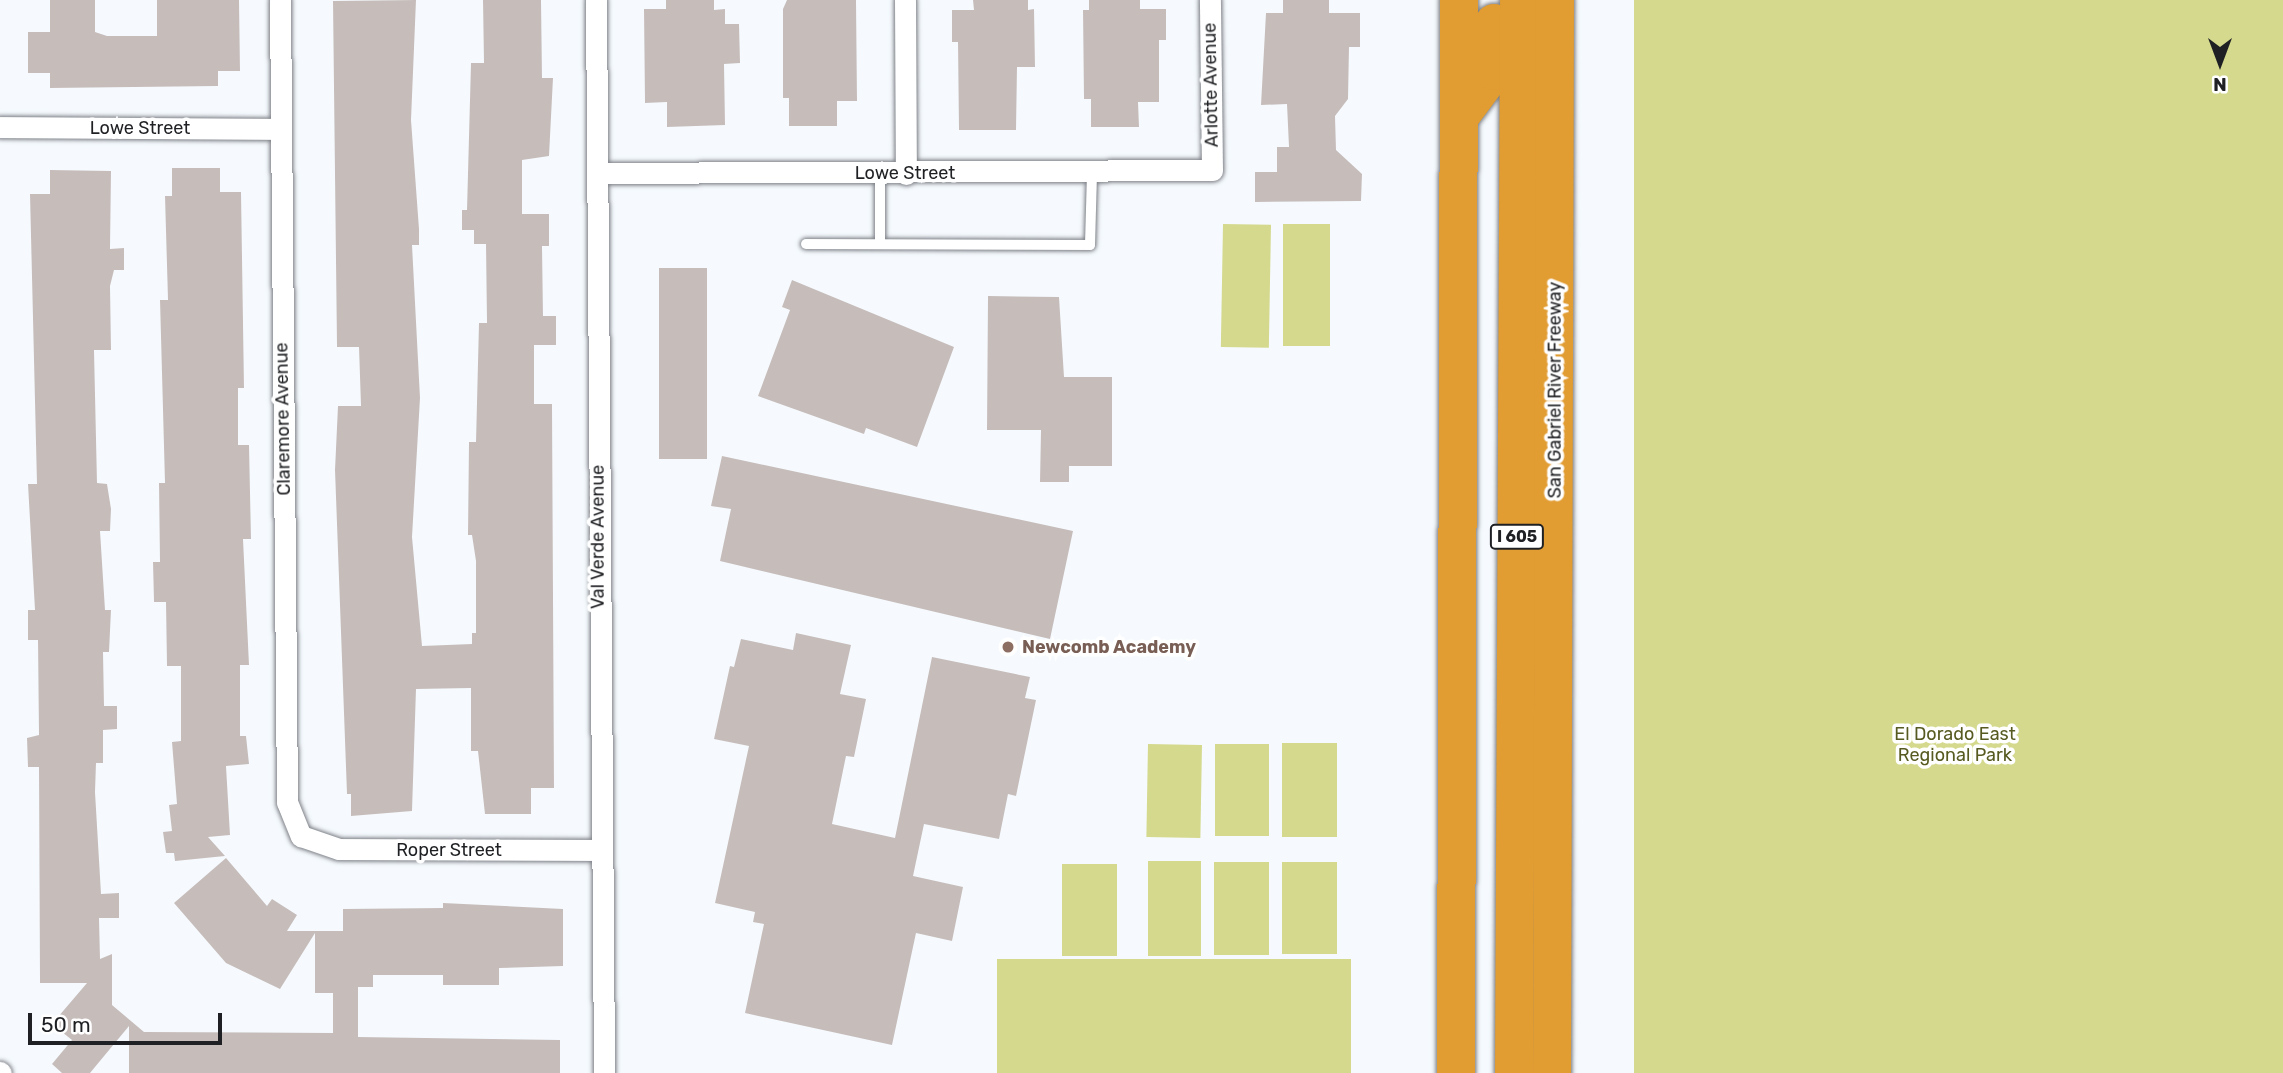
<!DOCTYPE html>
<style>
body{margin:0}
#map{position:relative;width:2283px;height:1073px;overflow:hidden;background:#f6fafe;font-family:Rubik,sans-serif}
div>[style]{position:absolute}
.green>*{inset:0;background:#d4d98d;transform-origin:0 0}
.building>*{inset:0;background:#c6bdbb;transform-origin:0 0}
.roads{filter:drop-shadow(0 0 2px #7e8288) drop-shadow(0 0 2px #7e8288)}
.lane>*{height:10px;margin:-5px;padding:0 5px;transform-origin:5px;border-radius:5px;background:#fff}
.street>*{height:21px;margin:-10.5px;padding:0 10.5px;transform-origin:10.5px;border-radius:10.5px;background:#fff}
.highway>*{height:38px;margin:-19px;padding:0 19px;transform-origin:19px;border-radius:19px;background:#e19c32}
.dots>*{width:19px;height:19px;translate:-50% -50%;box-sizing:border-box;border:4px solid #fff;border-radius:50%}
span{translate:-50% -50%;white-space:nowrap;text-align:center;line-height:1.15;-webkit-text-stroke:7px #fff;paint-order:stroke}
.shield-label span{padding:2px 5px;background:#fff;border:2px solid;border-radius:5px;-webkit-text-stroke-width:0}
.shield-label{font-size:16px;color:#1f2023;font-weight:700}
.street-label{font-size:18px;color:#1f2023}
.education-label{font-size:18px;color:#785e54;font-weight:700}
.left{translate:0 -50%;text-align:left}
.park-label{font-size:18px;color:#585b21}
.north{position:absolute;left:2185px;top:28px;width:70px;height:70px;-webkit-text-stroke:5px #fff;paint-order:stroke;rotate:180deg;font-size:19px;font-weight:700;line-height:28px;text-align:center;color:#1f2023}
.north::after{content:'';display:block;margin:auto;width:24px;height:32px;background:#1f2023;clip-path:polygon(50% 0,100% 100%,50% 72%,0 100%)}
.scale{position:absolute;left:28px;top:1013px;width:194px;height:32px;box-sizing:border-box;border:4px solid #1f2023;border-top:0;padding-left:9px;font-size:21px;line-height:24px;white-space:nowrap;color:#1f2023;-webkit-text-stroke:5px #fff;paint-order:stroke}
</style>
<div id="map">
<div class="green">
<i style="left:1634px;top:0;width:649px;height:1073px"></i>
<i style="left:1223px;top:224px;width:48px;height:123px;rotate:1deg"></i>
<i style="left:1283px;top:224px;width:47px;height:122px"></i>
<i style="left:1282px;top:743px;width:55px;height:94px"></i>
<i style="left:1148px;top:744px;width:54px;height:93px;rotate:1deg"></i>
<i style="left:1215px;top:744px;width:54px;height:92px"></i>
<i style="left:1148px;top:861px;width:53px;height:95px"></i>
<i style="left:1214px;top:862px;width:55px;height:93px"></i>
<i style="left:1282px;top:862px;width:55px;height:92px"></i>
<i style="left:1062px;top:864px;width:55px;height:92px"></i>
<i style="left:1351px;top:959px;width:114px;height:354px;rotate:90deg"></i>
</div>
<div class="building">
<i style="clip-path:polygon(50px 0,95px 0,95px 32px,107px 36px,157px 36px,157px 0,239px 0,240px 71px,218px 71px,218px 86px,50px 88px,50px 73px,28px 73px,28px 32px,50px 32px)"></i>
<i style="clip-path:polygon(416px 0,411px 120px,419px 229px,419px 245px,412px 245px,420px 398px,412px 537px,422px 646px,472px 644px,472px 633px,476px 633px,476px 561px,472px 535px,468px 535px,469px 442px,476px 442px,479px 323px,487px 323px,486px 244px,474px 244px,474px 230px,462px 230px,462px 210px,467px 210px,471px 63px,484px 63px,483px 0,541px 0,542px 78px,553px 78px,549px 156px,522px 160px,522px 214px,549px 214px,549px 246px,542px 246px,543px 316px,556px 316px,556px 345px,534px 345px,534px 404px,552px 404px,554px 788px,531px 788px,531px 814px,485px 814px,478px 751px,471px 751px,471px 688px,416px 689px,412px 811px,351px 816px,351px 794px,347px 794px,335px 470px,338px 406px,361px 406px,359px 347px,337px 347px,333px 1px)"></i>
<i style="clip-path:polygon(666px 0,714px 0,714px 10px,725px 9px,725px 24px,739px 24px,740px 63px,724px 64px,725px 125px,667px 127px,667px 102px,645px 103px,644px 9px,666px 9px)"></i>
<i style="clip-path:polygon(787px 0,856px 0,857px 101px,837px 101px,837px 126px,789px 126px,789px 98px,783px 98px,783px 9px)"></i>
<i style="clip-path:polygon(973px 0,1028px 0,1028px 10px,1034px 9px,1035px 67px,1017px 67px,1016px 130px,959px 130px,958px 42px,952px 42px,952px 10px,974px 10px)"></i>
<i style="clip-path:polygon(1089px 0,1140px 0,1140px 9px,1166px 9px,1166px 40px,1159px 40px,1159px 102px,1138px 102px,1139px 127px,1091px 127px,1091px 99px,1084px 99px,1083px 10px,1089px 10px)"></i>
<i style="clip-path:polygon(1283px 0,1329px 0,1329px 13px,1360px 13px,1360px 47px,1349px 47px,1348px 99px,1335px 116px,1336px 150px,1362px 174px,1361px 201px,1255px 202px,1255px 172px,1277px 172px,1277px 147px,1289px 147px,1287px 104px,1261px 105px,1266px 13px,1283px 13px)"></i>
<i style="clip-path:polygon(172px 168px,220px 168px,220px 192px,241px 192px,244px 388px,238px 388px,238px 445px,249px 445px,251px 539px,243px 539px,249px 665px,240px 665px,240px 736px,246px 736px,249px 764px,226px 766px,230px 835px,208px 837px,225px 856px,175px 861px,174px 853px,166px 853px,163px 832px,172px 831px,169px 805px,177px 804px,172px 742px,181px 741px,181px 666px,167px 666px,166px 602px,154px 602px,153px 562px,160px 562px,159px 483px,165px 483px,160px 300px,168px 300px,165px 196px,172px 196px)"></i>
<i style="clip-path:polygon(50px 170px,111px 171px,110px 249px,124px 248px,124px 270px,114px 270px,110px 286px,111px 350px,94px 350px,97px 483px,107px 484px,111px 509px,110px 531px,100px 531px,105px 610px,111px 610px,109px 652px,103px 652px,104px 706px,117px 706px,117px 729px,103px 730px,103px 763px,96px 763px,95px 792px,101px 894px,119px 893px,119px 918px,99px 918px,100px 959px,112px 954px,112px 1005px,144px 1032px,333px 1033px,333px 993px,315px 993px,315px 933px,280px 989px,226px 963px,174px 903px,226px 858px,267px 906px,272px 899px,297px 915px,287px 931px,343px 931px,343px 909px,443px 908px,443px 903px,563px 909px,563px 966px,499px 968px,499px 985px,443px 985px,443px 975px,373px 975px,373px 987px,358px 987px,358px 1037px,560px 1040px,560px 1073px,129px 1073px,129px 1026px,90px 1073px,62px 1073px,52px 1064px,72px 1040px,52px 1024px,87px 983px,40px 983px,39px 767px,28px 767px,27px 738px,39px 735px,38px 640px,28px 640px,28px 610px,35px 610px,28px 484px,37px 484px,30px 194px,50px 194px)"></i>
<i style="left:659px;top:268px;width:48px;height:191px"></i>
<i style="clip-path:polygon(792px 280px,954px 347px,917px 447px,866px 428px,864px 434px,758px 396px,790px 310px,782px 307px)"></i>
<i style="clip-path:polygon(988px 296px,1059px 297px,1064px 377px,1112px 377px,1112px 466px,1069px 466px,1069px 482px,1040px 482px,1041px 430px,987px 430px)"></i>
<i style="clip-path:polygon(722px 456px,1073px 531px,1050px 639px,720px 561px,731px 509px,711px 506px)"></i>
<i style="clip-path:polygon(796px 633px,851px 645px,840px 694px,866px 699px,854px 757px,846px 756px,832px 824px,895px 838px,932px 657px,1030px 677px,1025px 698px,1036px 700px,1016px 796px,1008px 794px,999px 839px,924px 824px,913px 876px,963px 887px,952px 941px,916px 933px,892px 1045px,745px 1013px,764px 924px,753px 922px,755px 912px,715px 903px,749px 746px,714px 739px,730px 666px,734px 667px,741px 639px,793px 650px)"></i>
</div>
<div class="roads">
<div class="lane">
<i style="left:806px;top:244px;width:284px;rotate:0.2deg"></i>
<i style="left:1090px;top:245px;width:73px;rotate:-88.4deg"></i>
<i style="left:880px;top:244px;width:70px;rotate:-90deg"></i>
</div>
<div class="street">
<i style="left:280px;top:0;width:802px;rotate:89.5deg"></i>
<i style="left:287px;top:802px;width:37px;rotate:68deg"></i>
<i style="left:301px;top:836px;width:40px;rotate:18.9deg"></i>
<i style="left:339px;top:849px;width:260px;rotate:0.2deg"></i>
<i style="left:596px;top:0;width:1073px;rotate:89.57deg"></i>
<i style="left:905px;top:0;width:174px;rotate:89.7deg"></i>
<i style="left:0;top:127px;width:281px;rotate:0.4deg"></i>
<i style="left:597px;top:173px;width:615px;rotate:-0.28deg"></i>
<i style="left:1212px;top:170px;width:170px;rotate:-90.7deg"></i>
<i style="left:0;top:1072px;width:1px;rotate:45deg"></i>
</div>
<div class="highway">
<i style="left:1459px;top:118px;width:59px;rotate:-53.3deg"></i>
<i style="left:1494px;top:71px;width:48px;rotate:-90deg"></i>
<i style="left:1456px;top:1073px;width:1073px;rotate:-89.84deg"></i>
<i style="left:1514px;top:1073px;width:1073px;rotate:-89.73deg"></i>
<i style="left:1552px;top:1073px;width:1073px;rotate:-89.84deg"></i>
</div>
</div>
<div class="dots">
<i style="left:1008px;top:647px;background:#8d6e63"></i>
</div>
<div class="shield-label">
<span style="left:1517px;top:537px">I 605</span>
</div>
<div class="street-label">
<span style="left:1211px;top:85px;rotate:-91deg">Arlotte Avenue</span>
<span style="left:140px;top:128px">Lowe Street</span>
<span style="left:905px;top:173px">Lowe Street</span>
<span style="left:1555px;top:390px;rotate:-90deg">San Gabriel River Freeway</span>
<span style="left:283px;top:419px;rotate:-91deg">Claremore Avenue</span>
<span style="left:598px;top:537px;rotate:-90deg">Val Verde Avenue</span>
<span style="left:449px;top:850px">Roper Street</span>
</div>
<div class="education-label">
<span class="left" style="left:1022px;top:647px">Newcomb Academy</span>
</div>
<div class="park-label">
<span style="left:1955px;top:745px">El Dorado East<br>Regional Park</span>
</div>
<div class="north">N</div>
<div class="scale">50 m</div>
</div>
